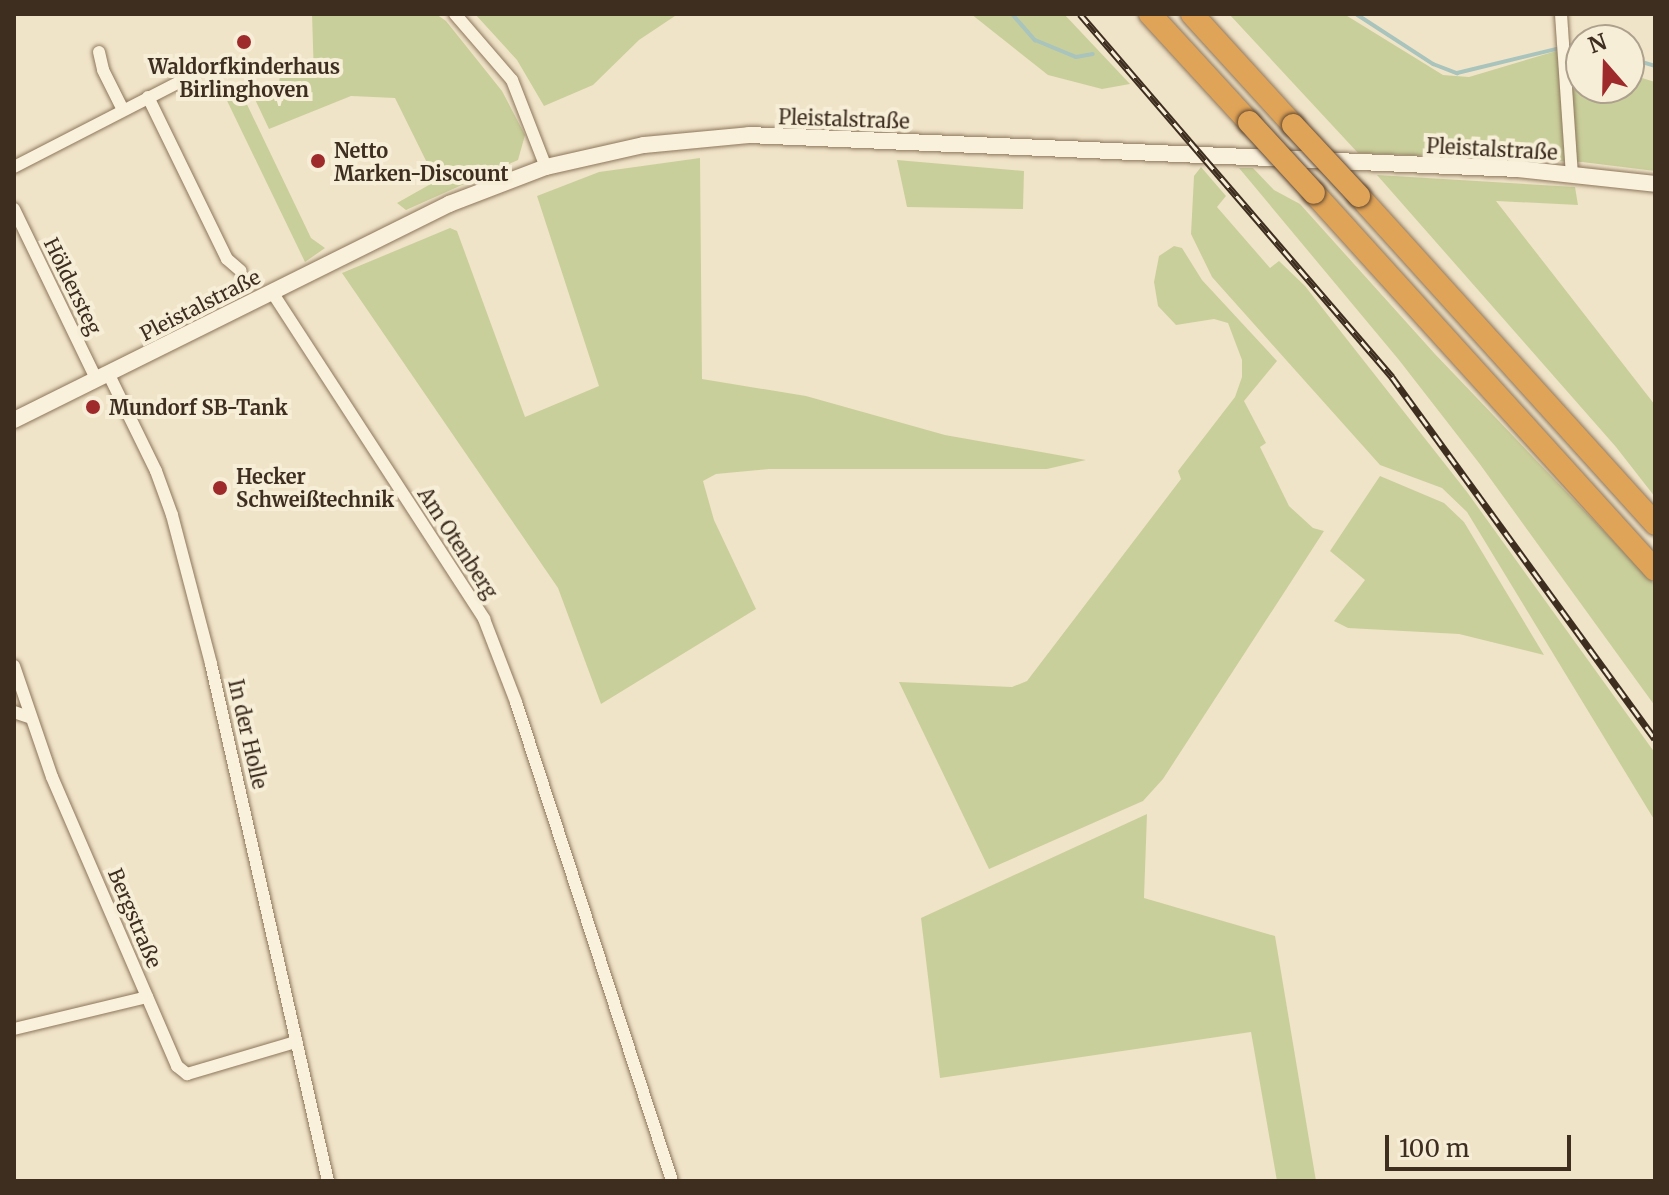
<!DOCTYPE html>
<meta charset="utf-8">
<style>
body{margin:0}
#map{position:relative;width:1669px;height:1195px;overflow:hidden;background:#f0e4c8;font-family:Merriweather,serif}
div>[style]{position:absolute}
.green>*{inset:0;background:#c9cf9b}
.stream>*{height:4px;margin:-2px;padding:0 2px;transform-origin:2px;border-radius:2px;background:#a9c4bc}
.roads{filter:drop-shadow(0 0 2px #8d765c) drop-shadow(0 0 2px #8d765c)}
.street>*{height:12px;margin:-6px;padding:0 6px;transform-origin:6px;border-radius:6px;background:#faf1dc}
.secondary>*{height:16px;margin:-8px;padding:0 8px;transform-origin:8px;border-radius:8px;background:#faf1dc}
.highway>*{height:22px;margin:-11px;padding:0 11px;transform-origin:11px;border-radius:11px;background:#e0a458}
.rail>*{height:7px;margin-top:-3.5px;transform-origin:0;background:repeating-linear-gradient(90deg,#f7eed8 0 12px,#3d2e20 0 24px);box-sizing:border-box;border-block:2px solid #3d2e20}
.bridges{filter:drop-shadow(0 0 2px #5b4430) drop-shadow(0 0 2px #5b4430)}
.highway-bridge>*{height:22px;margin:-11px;padding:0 11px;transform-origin:11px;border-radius:11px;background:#e0a458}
.dots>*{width:22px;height:22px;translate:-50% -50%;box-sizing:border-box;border:4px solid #f7eed8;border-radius:50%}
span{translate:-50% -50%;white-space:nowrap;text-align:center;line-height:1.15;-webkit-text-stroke:8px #f7eed8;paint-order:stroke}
.poi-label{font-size:20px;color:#3d2e20;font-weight:700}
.left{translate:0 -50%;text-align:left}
.street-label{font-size:20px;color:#3d2e20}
.frame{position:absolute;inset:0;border:16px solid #3d2e20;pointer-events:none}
.north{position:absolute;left:1565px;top:24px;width:80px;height:80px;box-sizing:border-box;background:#f7eed8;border:2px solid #ada18e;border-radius:50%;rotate:340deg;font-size:22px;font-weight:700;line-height:32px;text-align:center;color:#3d2e20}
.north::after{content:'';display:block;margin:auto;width:28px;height:36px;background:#9e2a2b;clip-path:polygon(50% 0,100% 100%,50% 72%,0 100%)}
.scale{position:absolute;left:1385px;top:1135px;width:186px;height:36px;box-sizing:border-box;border:4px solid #3d2e20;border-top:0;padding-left:10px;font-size:24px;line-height:28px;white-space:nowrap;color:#3d2e20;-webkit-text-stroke:6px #f7eed8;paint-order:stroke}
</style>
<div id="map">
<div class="green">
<i style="clip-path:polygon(312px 14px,436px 14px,446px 21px,502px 91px,525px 135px,518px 160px,406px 210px,397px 203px,436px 181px,395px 98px,351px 96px,269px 129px,252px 93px,258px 86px,278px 88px,280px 76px,314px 78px)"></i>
<i style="clip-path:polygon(475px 14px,678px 14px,639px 40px,593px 85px,544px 106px,517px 60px)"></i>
<i style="clip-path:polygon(971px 14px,1064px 14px,1130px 84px,1102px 89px,1048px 75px)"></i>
<i style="clip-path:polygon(1229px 14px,1344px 14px,1443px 75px,1469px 77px,1556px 51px,1581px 60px,1581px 88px,1629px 88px,1629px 74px,1655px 82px,1655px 171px,1582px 162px,1358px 153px)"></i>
<i style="clip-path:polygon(217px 80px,241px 92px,311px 238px,325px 248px,305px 262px)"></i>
<i style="clip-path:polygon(700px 158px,702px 379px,806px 396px,945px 435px,1086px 460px,1047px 469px,769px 469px,716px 474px,703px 481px,714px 520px,756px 609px,601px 704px,558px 588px,342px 273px,450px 228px,457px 231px,525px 417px,599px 386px,537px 196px,599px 172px)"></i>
<i style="clip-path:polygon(897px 160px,1024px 171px,1023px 209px,907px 207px)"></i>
<i style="clip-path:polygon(1201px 167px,1226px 196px,1217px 207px,1270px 268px,1279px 261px,1305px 286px,1467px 492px,1655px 753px,1655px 821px,1467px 512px,1442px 488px,1380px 465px,1212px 277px,1191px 234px,1194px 176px)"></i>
<i style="clip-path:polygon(1239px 168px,1253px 168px,1274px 190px,1300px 204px,1435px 354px,1655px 585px,1655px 706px,1479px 463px,1399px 360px)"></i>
<i style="clip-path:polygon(1377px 175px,1575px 187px,1578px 205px,1496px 201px,1655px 405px,1655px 497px,1616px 447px)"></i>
<i style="clip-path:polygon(1174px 246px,1182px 248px,1202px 280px,1277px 361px,1244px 401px,1266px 443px,1260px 447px,1289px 506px,1313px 528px,1324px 531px,1163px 779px,1143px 801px,989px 869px,899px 682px,1012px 687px,1027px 681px,1181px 479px,1178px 471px,1235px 397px,1242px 377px,1242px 360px,1228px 323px,1214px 319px,1176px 325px,1158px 306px,1154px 282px,1159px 256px)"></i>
<i style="clip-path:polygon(1380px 476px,1444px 503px,1464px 522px,1544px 655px,1459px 634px,1348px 628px,1334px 621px,1365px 580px,1330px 551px)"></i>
<i style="clip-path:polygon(1147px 814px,1144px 898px,1275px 936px,1316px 1181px,1277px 1181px,1251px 1032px,940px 1078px,921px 918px)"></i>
</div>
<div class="stream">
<i style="left:1012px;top:14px;width:35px;rotate:49deg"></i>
<i style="left:1035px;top:40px;width:44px;rotate:22.5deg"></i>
<i style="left:1076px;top:57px;width:17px;rotate:-10deg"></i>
<i style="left:1356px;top:14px;width:92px;rotate:33deg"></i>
<i style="left:1433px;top:64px;width:26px;rotate:21deg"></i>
<i style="left:1457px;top:73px;width:128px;rotate:-13.6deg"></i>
<i style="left:1629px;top:58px;width:27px;rotate:17deg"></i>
</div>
<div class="roads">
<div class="street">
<i style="left:455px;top:14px;width:87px;rotate:49.2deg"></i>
<i style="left:512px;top:80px;width:93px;rotate:68.7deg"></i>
<i style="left:1561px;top:14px;width:160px;rotate:86.1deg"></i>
<i style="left:99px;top:52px;width:18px;rotate:77deg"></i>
<i style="left:103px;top:70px;width:45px;rotate:63.4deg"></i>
<i style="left:148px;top:97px;width:180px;rotate:64deg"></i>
<i style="left:227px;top:259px;width:18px;rotate:41deg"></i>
<i style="left:14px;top:167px;width:199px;rotate:-27.2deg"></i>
<i style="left:14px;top:209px;width:189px;rotate:64.2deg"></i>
<i style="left:272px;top:292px;width:390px;rotate:57deg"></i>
<i style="left:484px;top:619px;width:89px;rotate:68.9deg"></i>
<i style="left:516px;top:702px;width:504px;rotate:71.96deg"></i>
<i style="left:108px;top:373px;width:109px;rotate:63.9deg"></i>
<i style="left:156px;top:471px;width:47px;rotate:70deg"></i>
<i style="left:172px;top:515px;width:154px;rotate:75.3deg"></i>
<i style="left:211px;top:664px;width:530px;rotate:77.25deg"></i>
<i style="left:14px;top:666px;width:117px;rotate:71.1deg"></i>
<i style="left:52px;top:777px;width:315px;rotate:66.6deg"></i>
<i style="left:177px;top:1066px;width:13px;rotate:39deg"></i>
<i style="left:187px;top:1074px;width:114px;rotate:-16.4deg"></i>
<i style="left:14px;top:712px;width:18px;rotate:19deg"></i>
<i style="left:14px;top:1029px;width:137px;rotate:-13.5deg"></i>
</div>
<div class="secondary">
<i style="left:14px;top:420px;width:486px;rotate:-26.4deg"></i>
<i style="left:449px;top:204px;width:104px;rotate:-20.9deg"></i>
<i style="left:546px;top:167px;width:100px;rotate:-12.7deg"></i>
<i style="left:644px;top:145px;width:105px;rotate:-5.4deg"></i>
<i style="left:749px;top:135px;width:770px;rotate:2.53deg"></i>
<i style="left:1518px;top:169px;width:138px;rotate:6.2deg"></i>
</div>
<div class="highway">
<i style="left:1150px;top:14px;width:147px;rotate:47.5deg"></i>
<i style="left:1192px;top:14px;width:150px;rotate:47.7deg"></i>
<i style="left:1314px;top:193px;width:508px;rotate:47.87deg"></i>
<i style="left:1359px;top:196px;width:442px;rotate:47.9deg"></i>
</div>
</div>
<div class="rail">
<i style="left:1080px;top:14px;width:479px;rotate:49.3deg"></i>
<i style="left:1392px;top:377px;width:447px;rotate:54deg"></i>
</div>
<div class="bridges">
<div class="highway-bridge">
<i style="left:1249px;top:122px;width:96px;rotate:47.5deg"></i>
<i style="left:1293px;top:125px;width:97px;rotate:47.1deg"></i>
</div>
</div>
<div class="dots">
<i style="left:244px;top:42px;background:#9e2a2b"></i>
<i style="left:318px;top:161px;background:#9e2a2b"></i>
<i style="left:93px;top:407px;background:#9e2a2b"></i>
<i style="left:220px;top:488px;background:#9e2a2b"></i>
</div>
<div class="poi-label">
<span style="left:244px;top:78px">Waldorfkinderhaus<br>Birlinghoven</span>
<span class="left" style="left:334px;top:162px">Netto<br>Marken-Discount</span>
<span class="left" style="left:109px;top:407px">Mundorf SB-Tank</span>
<span class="left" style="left:236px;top:488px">Hecker<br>Schweißtechnik</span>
</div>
<div class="street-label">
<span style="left:844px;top:119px;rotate:2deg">Pleistalstraße</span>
<span style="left:1492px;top:149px;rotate:3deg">Pleistalstraße</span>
<span style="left:73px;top:286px;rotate:64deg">Höldersteg</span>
<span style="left:200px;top:305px;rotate:-27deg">Pleistalstraße</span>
<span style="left:458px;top:543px;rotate:57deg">Am Otenberg</span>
<span style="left:248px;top:734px;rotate:77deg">In der Holle</span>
<span style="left:135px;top:918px;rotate:67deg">Bergstraße</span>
</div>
<div class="frame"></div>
<div class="north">N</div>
<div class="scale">100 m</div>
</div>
